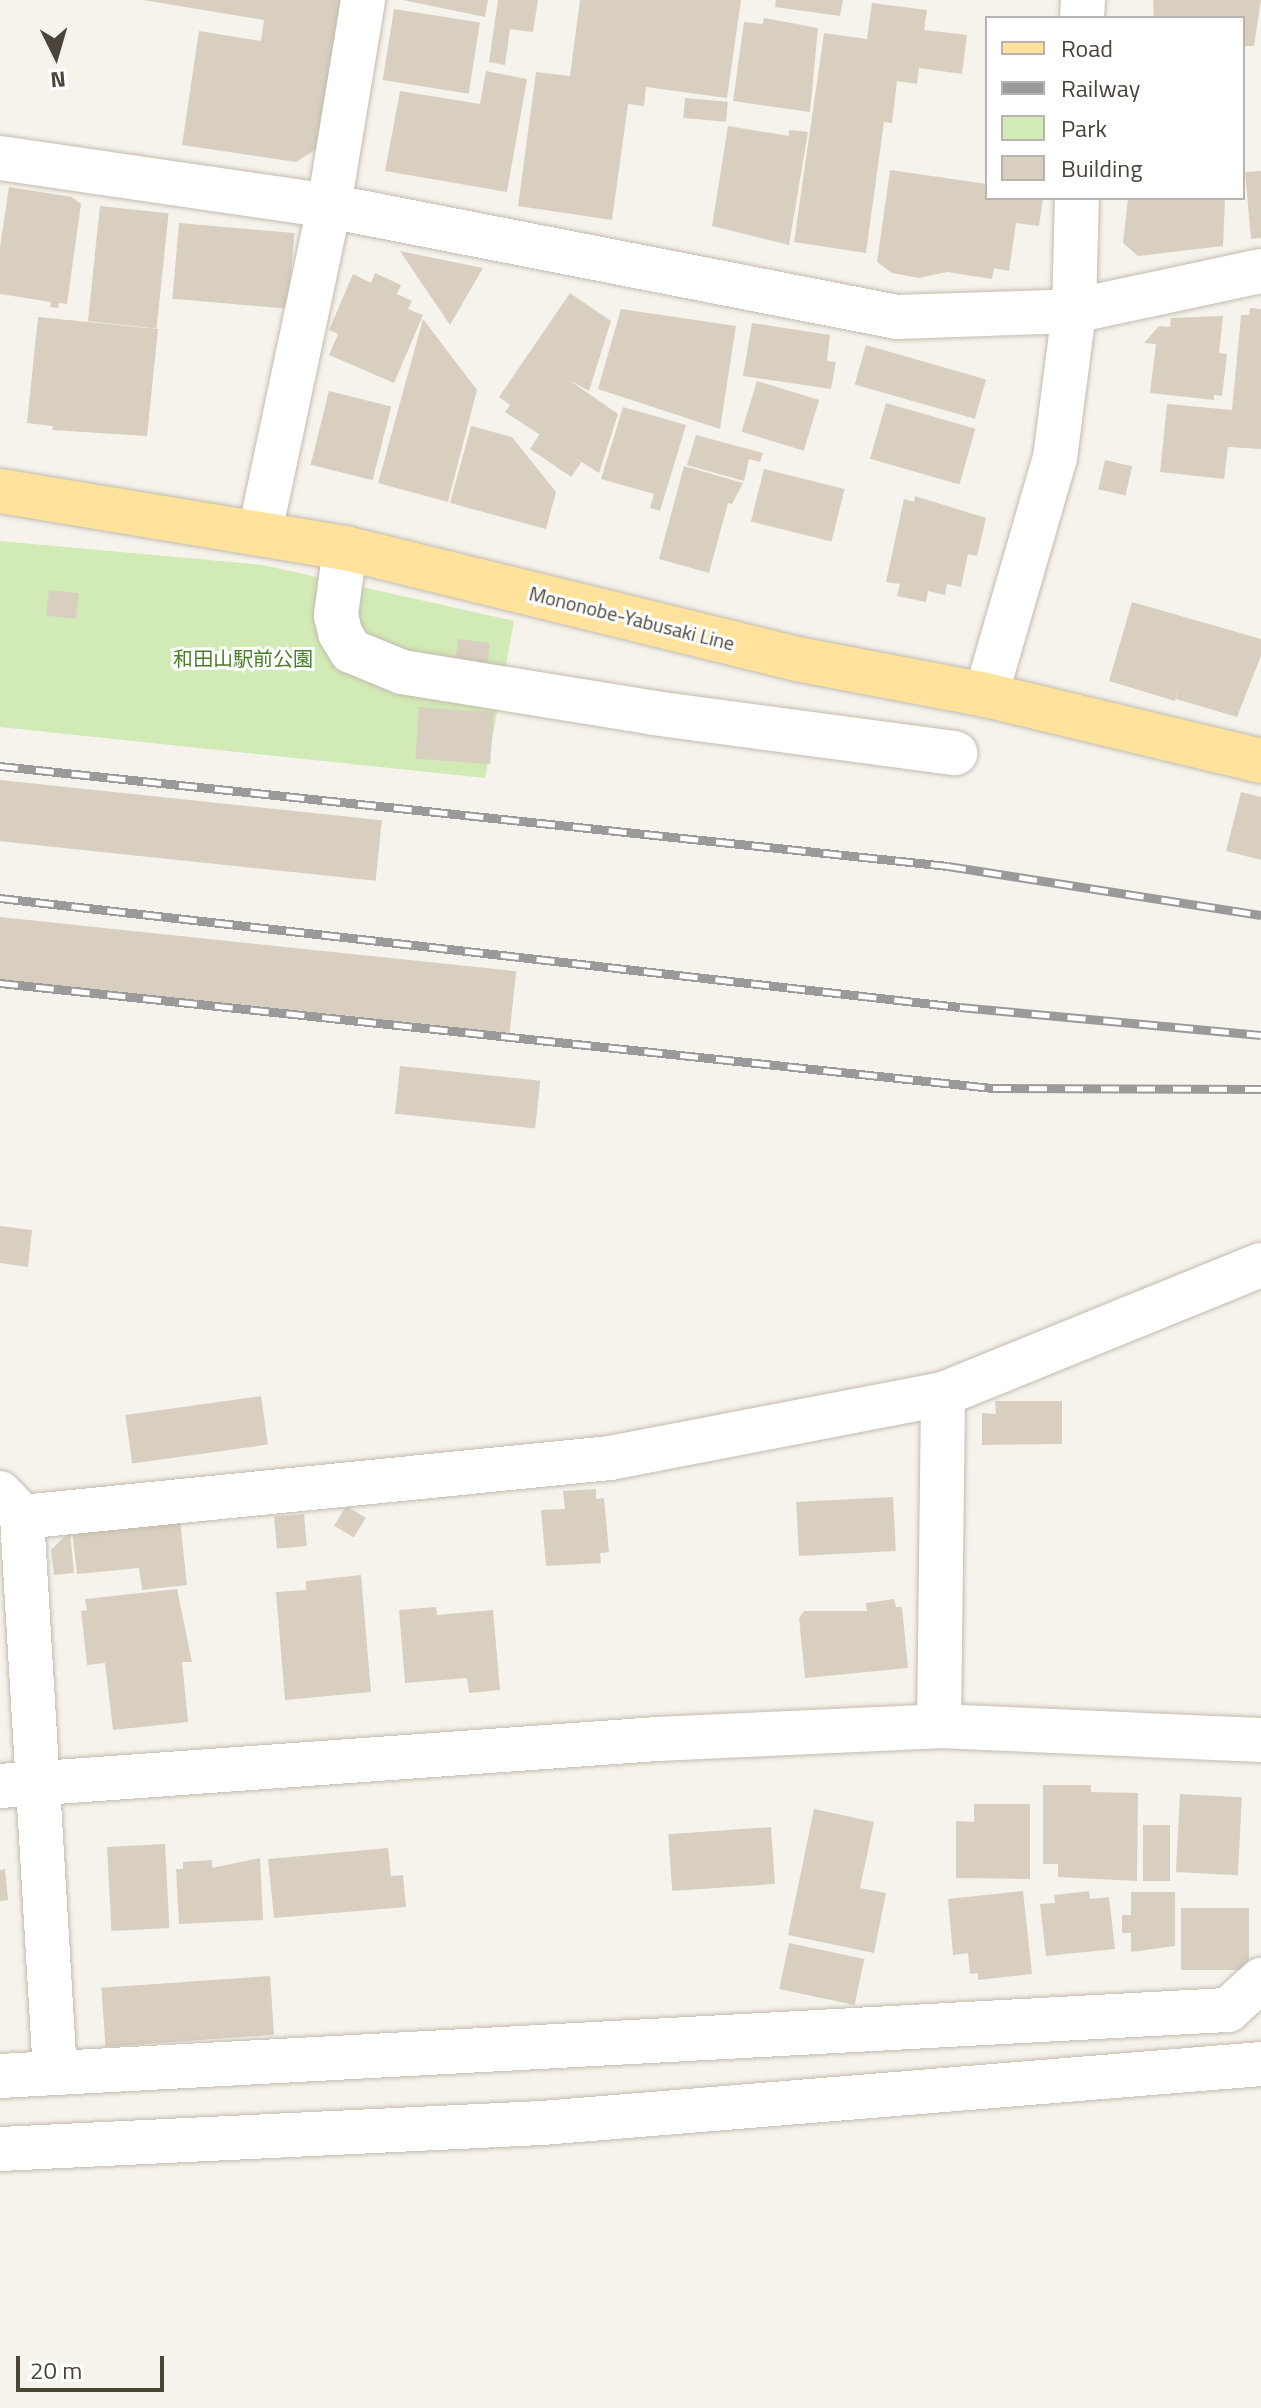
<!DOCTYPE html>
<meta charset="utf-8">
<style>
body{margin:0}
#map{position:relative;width:1261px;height:2408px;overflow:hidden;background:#f6f3ec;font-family:"Titillium Web","Noto Sans JP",sans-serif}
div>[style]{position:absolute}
.green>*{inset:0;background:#d2eab5}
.building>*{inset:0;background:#d8cfc1;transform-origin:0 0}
.roads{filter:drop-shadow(0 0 2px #c2bbae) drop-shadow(0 0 2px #c2bbae)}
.minor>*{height:44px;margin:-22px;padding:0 22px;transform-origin:22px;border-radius:22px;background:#fff}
.major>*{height:44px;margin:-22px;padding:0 22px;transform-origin:22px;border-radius:22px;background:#ffe39c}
.rail>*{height:9px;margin-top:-4.5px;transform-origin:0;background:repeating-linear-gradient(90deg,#fff 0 18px,#9a9a9a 0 36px);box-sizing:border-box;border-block:2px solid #9a9a9a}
span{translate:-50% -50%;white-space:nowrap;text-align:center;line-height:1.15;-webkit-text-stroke:6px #fff;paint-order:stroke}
.street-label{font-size:20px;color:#4b4439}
.park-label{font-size:20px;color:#4a7f2a}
.legend{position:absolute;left:985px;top:16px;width:260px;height:184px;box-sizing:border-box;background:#fff;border:2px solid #b7b4b0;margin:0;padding:10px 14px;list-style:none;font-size:24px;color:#4b4439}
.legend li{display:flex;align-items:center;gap:16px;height:40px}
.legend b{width:40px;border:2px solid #b7b4b0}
.north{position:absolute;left:16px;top:16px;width:80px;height:80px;-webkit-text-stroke:6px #fff;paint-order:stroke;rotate:175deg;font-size:22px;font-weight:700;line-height:32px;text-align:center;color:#4b4439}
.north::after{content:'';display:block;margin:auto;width:28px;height:36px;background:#4b4439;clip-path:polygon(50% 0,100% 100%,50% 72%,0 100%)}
.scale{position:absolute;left:16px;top:2356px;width:148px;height:36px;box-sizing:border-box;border:4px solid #4b4439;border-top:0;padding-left:10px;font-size:24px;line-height:28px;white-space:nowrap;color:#4b4439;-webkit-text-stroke:6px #fff;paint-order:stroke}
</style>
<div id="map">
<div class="green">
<i style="clip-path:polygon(0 541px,263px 565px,514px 621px,485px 778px,0 727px)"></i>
</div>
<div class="building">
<i style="clip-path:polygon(143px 0,340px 0,318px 148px,296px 162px,182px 145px,199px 31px,261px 41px,264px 20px)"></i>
<i style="clip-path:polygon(403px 0,488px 0,485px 17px)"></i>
<i style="clip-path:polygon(498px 0,538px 0,533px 32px,510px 29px,505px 65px,489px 62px)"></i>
<i style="clip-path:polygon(580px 0,741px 0,727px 98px,646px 87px,644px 106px,628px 104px,612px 220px,518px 206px,536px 72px,570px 76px)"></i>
<i style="clip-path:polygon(776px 0,843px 0,840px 16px,775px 7px)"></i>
<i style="clip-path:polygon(1153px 0,1261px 0,1254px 46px,1243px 46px,1243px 18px,1154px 18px)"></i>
<i style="clip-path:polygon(872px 3px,927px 10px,924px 30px,967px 35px,962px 74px,919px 68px,917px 84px,897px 81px,892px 123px,884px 122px,866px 253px,794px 242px,824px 33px,867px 39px)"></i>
<i style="left:394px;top:9px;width:87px;height:72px;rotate:9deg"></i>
<i style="clip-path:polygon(764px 18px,818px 28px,810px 112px,733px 101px,744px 22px,763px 24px)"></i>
<i style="clip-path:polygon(486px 71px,527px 79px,507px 192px,385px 171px,400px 91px,480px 104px)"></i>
<i style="left:685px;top:98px;width:43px;height:20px;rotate:5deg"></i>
<i style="clip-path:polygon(728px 126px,789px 136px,789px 130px,808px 132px,789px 245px,712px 226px)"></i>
<i style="clip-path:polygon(890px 170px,987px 184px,987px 198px,1043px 198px,1039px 226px,1016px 223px,1009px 271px,994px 268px,992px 279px,947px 272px,919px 278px,892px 273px,877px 262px)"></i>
<i style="clip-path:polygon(1261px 171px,1261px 238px,1251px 239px,1245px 172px)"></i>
<i style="clip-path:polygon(9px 187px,72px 197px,81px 204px,67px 304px,59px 303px,58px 308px,50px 307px,51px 302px,0 294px,0 247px)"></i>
<i style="clip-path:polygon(1128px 198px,1225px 198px,1223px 246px,1138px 256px,1123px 243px)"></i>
<i style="left:100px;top:206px;width:69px;height:116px;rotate:6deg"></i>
<i style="left:179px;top:223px;width:116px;height:76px;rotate:5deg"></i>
<i style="clip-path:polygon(400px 251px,483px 268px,450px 325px)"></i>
<i style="clip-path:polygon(375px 273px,401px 285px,397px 294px,412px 301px,408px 309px,423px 315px,394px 383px,329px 355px,338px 334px,329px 330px,353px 274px,371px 283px)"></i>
<i style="clip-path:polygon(570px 293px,611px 321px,589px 391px,569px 380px,618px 414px,599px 473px,505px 412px,510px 405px,499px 397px)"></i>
<i style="clip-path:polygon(1250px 308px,1261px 309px,1261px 449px,1228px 447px,1224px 479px,1160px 472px,1167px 404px,1232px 410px,1241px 315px,1249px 315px)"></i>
<i style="clip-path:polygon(621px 309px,736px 326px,720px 429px,598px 389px)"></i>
<i style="clip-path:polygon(1223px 316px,1219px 353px,1227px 354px,1222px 396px,1214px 395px,1214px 400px,1150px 393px,1156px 344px,1144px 343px,1159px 326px,1170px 327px,1171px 318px)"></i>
<i style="clip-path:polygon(38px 317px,158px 329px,147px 436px,52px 430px,53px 426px,27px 423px)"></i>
<i style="clip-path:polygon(423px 319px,477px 390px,448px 502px,378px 483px)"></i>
<i style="clip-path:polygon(752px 323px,830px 335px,827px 361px,836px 362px,831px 389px,743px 376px)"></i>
<i style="left:866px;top:345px;width:125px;height:41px;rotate:16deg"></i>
<i style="left:757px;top:381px;width:65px;height:53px;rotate:17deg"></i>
<i style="left:329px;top:391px;width:64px;height:76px;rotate:14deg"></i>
<i style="left:886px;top:403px;width:93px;height:58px;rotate:16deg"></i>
<i style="clip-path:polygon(623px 407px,686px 425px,660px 511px,650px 508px,654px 494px,601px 479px)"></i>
<i style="clip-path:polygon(471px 426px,512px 437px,556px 492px,546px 529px,450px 503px)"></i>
<i style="left:540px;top:434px;width:50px;height:18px;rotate:34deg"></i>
<i style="clip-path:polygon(696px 435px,763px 453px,760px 462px,749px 459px,744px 481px,687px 465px)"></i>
<i style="left:1105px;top:460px;width:28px;height:30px;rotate:13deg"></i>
<i style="clip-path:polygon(684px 466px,743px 483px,732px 504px,728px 503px,709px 573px,659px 559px)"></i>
<i style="left:764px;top:469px;width:83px;height:54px;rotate:14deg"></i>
<i style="clip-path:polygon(915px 496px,986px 518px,977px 556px,968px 554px,961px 587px,947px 584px,945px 595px,928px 591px,926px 602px,897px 596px,900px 584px,886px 582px,904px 499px,914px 502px)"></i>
<i style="left:49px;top:590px;width:30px;height:26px;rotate:6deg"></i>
<i style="clip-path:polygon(1132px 602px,1261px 639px,1261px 656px,1237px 717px,1176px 699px,1180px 681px,1175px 701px,1109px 681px)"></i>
<i style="left:458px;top:639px;width:32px;height:63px;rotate:7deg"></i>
<i style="left:419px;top:707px;width:75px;height:52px;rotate:4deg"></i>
<i style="left:0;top:780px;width:384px;height:61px;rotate:6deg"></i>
<i style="clip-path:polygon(1241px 792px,1261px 797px,1261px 860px,1226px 851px)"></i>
<i style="left:0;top:917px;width:519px;height:62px;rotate:6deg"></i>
<i style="left:400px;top:1066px;width:141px;height:48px;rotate:6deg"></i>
<i style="clip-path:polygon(0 1226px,32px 1230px,28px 1267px,0 1263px)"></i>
<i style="left:261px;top:1396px;width:49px;height:137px;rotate:82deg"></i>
<i style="clip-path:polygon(995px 1401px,1062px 1401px,1062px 1444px,982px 1445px,982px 1413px,996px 1414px)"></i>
<i style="clip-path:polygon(596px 1489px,596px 1499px,604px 1498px,609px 1552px,600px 1553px,601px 1563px,546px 1566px,541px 1510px,565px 1509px,563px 1491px)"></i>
<i style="left:893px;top:1497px;width:54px;height:97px;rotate:87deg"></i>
<i style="left:346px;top:1506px;width:23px;height:23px;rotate:31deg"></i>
<i style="left:304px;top:1514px;width:32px;height:30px;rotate:85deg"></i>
<i style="clip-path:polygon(180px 1520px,187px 1585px,142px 1590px,139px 1568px,77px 1574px,72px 1532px)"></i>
<i style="clip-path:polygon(70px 1531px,74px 1573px,54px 1575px,51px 1550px)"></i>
<i style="clip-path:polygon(361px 1575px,371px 1692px,285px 1700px,276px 1592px,306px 1590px,306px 1581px)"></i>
<i style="clip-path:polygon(177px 1589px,192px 1662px,182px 1662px,188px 1722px,113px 1730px,105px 1663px,87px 1665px,81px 1611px,87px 1610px,85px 1599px)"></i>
<i style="clip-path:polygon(894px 1599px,896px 1607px,902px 1607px,908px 1668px,805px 1678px,799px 1618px,804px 1611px,867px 1611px,866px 1603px)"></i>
<i style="clip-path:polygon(436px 1607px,437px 1615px,493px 1610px,500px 1690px,469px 1693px,467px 1678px,405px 1683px,399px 1610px)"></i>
<i style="clip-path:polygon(1043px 1785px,1091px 1785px,1091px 1792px,1138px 1793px,1137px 1881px,1058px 1877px,1058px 1864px,1043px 1864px)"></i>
<i style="left:1180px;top:1794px;width:62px;height:78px;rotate:3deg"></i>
<i style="clip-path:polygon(974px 1804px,1030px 1804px,1030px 1879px,956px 1878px,956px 1821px,974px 1822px)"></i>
<i style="clip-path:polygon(814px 1809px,874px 1822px,860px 1888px,886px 1893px,874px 1953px,788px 1935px)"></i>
<i style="left:1143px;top:1825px;width:27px;height:56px"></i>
<i style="left:771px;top:1827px;width:57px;height:103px;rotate:86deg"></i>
<i style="left:165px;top:1844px;width:84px;height:58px;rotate:87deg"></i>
<i style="clip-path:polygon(388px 1848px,391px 1876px,403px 1875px,406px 1907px,274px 1918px,268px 1859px)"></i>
<i style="clip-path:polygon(260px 1858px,263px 1920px,179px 1924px,176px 1869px,183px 1869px,183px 1862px,212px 1860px,212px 1868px)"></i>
<i style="clip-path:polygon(5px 1869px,8px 1900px,0 1901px,0 1870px)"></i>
<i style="clip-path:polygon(1023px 1891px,1032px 1974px,978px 1980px,978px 1973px,970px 1974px,968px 1953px,953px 1955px,948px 1899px)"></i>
<i style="clip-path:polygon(1089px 1891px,1090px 1899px,1109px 1897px,1115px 1949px,1046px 1956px,1040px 1904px,1055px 1903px,1054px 1895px)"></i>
<i style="clip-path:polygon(1131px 1892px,1175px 1892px,1175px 1946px,1131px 1952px,1131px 1933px,1122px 1933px,1122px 1915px,1131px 1915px)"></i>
<i style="left:1181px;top:1908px;width:68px;height:62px"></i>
<i style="left:789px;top:1943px;width:77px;height:47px;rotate:12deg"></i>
<i style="left:270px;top:1976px;width:59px;height:169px;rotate:86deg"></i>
</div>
<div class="roads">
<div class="minor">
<i style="left:1082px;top:18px;width:18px;rotate:-87deg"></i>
<i style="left:0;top:158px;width:332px;rotate:8.3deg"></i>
<i style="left:329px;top:206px;width:579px;rotate:11.06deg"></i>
<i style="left:897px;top:317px;width:177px;rotate:-1.9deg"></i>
<i style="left:1074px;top:311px;width:191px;rotate:-12.1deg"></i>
<i style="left:260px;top:532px;width:333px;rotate:-78deg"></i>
<i style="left:329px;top:206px;width:209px;rotate:-80.6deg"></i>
<i style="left:345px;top:548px;width:68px;rotate:97.7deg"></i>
<i style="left:336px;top:615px;width:18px;rotate:77deg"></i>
<i style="left:340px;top:633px;width:21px;rotate:59deg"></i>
<i style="left:351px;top:651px;width:55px;rotate:22.4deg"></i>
<i style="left:402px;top:672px;width:255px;rotate:9.2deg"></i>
<i style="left:654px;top:713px;width:304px;rotate:7.6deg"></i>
<i style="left:986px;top:695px;width:247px;rotate:-73.8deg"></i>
<i style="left:1055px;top:458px;width:148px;rotate:-82.6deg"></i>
<i style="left:1074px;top:311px;width:113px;rotate:-88.5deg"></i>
<i style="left:0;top:1493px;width:33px;rotate:47deg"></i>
<i style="left:22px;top:1517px;width:557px;rotate:86.6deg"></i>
<i style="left:22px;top:1517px;width:591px;rotate:-5.73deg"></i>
<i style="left:610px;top:1458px;width:339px;rotate:-10.9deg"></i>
<i style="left:943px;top:1394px;width:343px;rotate:-22.1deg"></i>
<i style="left:939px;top:1726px;width:332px;rotate:-89.3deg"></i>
<i style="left:0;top:1786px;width:659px;rotate:-4.09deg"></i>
<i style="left:657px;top:1739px;width:282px;rotate:-2.6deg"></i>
<i style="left:939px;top:1726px;width:322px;rotate:2.5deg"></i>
<i style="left:0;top:2076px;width:1230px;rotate:-3.08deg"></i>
<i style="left:1228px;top:2010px;width:45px;rotate:-42.3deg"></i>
<i style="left:0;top:2149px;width:543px;rotate:-2.75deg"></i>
<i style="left:542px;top:2123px;width:721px;rotate:-4.69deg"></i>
</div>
<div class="major">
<i style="left:0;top:491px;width:350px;rotate:9.4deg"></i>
<i style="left:345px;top:548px;width:465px;rotate:13.8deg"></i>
<i style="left:797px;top:659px;width:192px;rotate:10.8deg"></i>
<i style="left:986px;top:695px;width:283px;rotate:13.5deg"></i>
</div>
</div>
<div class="rail">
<i style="left:0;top:766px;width:953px;rotate:6.02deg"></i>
<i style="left:948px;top:866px;width:317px;rotate:8.9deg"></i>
<i style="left:0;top:898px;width:966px;rotate:6.48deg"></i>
<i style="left:960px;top:1007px;width:302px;rotate:5.3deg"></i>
<i style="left:0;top:983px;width:999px;rotate:6.04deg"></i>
<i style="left:993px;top:1088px;width:268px;rotate:0.2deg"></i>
</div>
<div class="street-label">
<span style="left:632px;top:618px;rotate:14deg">Mononobe-Yabusaki Line</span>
</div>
<div class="park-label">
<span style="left:243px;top:658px">和田山駅前公園</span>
</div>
<ul class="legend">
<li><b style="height:10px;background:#ffe39c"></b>Road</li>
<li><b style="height:10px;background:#9a9a9a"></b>Railway</li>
<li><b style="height:22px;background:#d2eab5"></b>Park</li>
<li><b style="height:22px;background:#d8cfc1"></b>Building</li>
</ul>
<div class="north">N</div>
<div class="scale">20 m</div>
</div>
